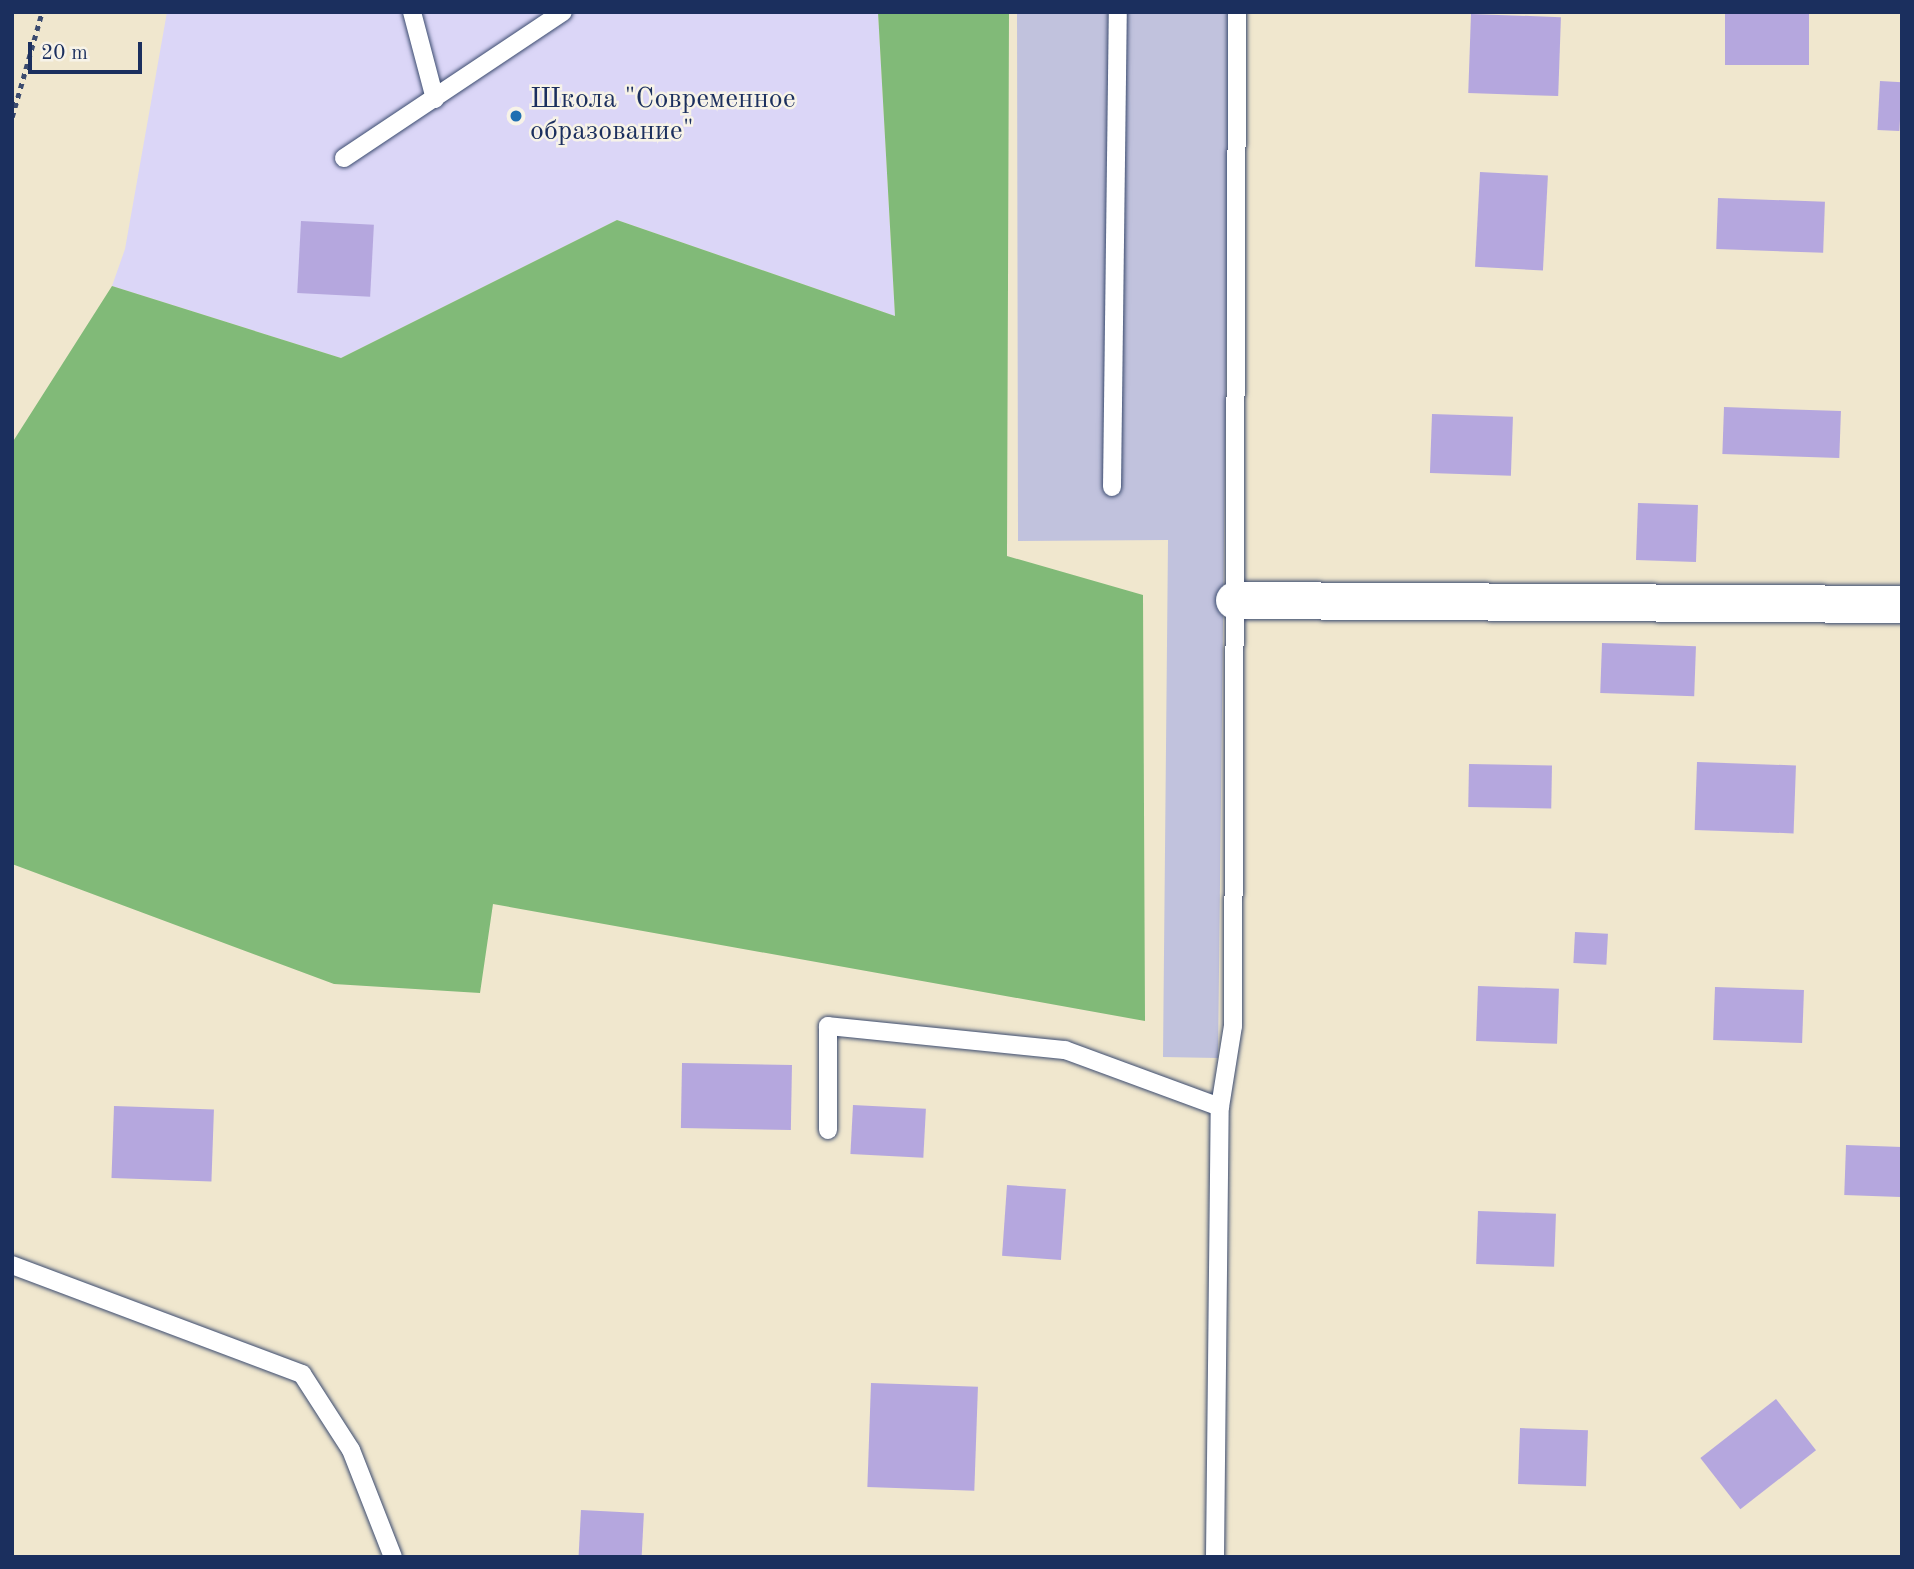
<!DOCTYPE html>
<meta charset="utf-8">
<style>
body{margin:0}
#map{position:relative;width:1914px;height:1569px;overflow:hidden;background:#f0e7ce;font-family:"Old Standard TT",serif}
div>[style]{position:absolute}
.built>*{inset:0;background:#dbd6f7}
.industrial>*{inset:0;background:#c1c2dd}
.forest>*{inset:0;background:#81ba78}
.building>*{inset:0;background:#b5a7de;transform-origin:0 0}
.path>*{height:4.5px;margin-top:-2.25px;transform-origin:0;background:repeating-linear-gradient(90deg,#3b4b6f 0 5px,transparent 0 10px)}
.roads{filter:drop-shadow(0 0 2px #3b4b6f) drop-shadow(0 0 2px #3b4b6f)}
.lane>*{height:18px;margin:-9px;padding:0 9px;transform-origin:9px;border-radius:9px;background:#fff}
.street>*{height:37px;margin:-18.5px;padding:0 18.5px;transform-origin:18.5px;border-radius:18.5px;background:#fff}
.dots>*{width:19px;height:19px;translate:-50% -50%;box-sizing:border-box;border:4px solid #f7f3e8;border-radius:50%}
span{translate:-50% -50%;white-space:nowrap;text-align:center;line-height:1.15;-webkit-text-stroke:5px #f7f3e8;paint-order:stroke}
.poi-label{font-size:28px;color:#1b2f5e}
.left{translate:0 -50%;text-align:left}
.frame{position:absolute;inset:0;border:14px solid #1b2f5e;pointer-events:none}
.scale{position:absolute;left:28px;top:42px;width:114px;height:32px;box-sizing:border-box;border:4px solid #1b2f5e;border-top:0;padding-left:9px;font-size:21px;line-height:24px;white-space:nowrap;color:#1b2f5e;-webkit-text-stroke:5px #f7f3e8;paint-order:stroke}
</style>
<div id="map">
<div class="built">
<i style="clip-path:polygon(167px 12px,878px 12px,895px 316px,617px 220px,341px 358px,112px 286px,125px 249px)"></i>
</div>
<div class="industrial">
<i style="clip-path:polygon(1017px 12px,1230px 12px,1218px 1058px,1163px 1057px,1168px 540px,1018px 541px)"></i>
</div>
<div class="forest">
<i style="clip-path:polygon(878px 12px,1009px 12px,1007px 556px,1143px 595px,1145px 1021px,493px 904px,480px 993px,334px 984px,12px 864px,12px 443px,112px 286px,341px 358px,617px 220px,895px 316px)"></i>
</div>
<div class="building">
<i style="left:1725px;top:12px;width:84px;height:53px"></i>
<i style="left:1471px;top:14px;width:90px;height:79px;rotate:2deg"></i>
<i style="left:1880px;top:81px;width:22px;height:49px;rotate:3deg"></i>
<i style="left:1480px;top:172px;width:68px;height:95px;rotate:3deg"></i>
<i style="left:1718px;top:198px;width:107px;height:51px;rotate:2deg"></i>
<i style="left:301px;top:221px;width:73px;height:72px;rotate:3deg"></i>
<i style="left:1724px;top:407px;width:117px;height:47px;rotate:2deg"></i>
<i style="left:1432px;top:414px;width:81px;height:59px;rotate:2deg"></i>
<i style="left:1638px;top:503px;width:60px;height:57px;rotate:2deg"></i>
<i style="left:1602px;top:643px;width:94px;height:50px;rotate:2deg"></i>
<i style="left:1697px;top:762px;width:99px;height:68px;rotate:2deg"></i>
<i style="left:1469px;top:764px;width:83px;height:43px;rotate:1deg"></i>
<i style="left:1575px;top:932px;width:33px;height:31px;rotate:3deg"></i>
<i style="left:1478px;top:986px;width:81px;height:55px;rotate:2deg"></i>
<i style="left:1715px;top:987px;width:89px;height:53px;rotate:2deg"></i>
<i style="left:682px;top:1063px;width:110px;height:65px;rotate:1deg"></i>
<i style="left:853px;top:1105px;width:73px;height:49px;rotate:3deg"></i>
<i style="left:114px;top:1106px;width:100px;height:72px;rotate:2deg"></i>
<i style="left:1846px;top:1145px;width:56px;height:50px;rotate:2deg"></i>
<i style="left:1007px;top:1185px;width:59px;height:71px;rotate:4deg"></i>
<i style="left:1478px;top:1211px;width:78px;height:53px;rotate:2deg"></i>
<i style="left:871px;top:1383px;width:107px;height:104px;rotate:2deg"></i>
<i style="left:1776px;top:1399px;width:65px;height:96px;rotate:52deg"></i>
<i style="left:1520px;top:1428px;width:68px;height:56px;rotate:2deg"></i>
<i style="left:581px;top:1510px;width:63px;height:47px;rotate:3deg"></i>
</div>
<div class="path">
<i style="left:12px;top:117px;width:109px;rotate:-74.1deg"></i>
</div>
<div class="roads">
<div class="lane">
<i style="left:412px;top:12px;width:90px;rotate:75.2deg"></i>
<i style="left:344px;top:158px;width:263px;rotate:-33.7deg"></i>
<i style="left:1112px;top:487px;width:475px;rotate:-89.3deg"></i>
<i style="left:828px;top:1130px;width:104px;rotate:-90deg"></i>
<i style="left:828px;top:1026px;width:238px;rotate:5.8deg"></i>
<i style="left:1065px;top:1050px;width:165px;rotate:20.2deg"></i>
<i style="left:12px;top:1265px;width:310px;rotate:20.6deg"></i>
<i style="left:302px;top:1374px;width:90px;rotate:57.2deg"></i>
<i style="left:351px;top:1450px;width:115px;rotate:68.6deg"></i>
<i style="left:1215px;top:1557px;width:450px;rotate:-89.4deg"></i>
<i style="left:1220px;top:1107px;width:82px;rotate:-80.9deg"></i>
<i style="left:1233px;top:1026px;width:1014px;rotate:-89.77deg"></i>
</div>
<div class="street">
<i style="left:1234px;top:600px;width:668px;rotate:0.34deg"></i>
</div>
</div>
<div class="dots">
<i style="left:516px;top:116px;background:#1f6fb2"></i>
</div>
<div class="poi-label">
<span class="left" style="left:530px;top:116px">Школа "Современное<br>образование"</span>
</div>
<div class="frame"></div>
<div class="scale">20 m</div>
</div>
